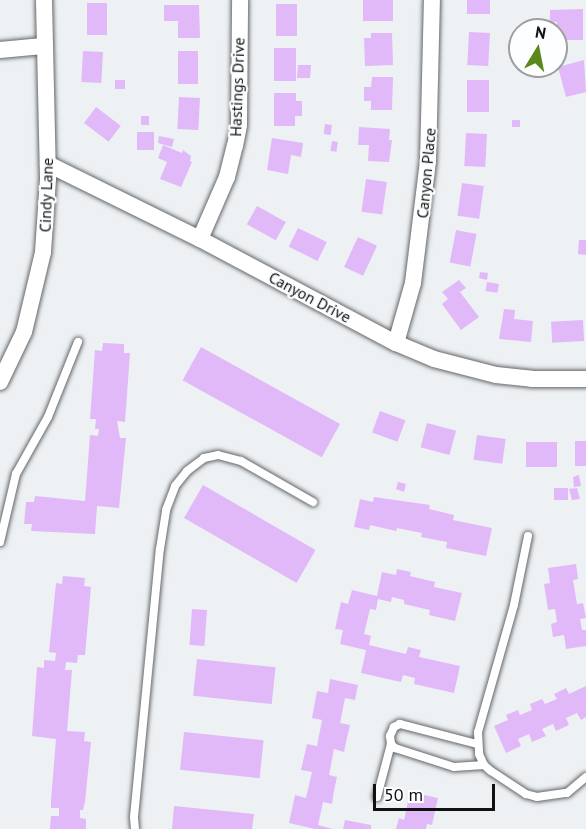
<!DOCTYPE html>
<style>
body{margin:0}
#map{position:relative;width:586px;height:829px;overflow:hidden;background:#eef1f3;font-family:"PT Sans",sans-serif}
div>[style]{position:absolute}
.building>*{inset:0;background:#e1b9f8;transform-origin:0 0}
.roads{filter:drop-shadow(0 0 2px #65676a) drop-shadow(0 0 2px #65676a)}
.service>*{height:8px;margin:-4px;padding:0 4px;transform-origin:4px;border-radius:4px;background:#fff}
.minor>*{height:16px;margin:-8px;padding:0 8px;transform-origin:8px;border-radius:8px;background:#fff}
span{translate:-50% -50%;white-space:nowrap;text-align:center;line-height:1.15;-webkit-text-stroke:4.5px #fdfeff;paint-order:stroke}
.street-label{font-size:16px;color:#101111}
.north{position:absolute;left:508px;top:18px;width:60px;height:60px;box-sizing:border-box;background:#fdfeff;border:2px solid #9e9fa0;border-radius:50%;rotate:10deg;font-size:16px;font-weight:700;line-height:24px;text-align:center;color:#101111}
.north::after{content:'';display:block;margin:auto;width:21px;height:27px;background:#5a8819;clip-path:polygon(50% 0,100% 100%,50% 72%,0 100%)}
.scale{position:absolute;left:373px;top:784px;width:122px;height:27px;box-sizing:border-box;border:3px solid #101111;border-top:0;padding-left:8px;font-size:18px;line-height:21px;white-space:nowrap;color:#101111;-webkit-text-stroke:4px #fdfeff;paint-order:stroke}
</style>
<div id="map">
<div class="building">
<i style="left:363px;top:0;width:30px;height:21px"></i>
<i style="left:467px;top:0;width:23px;height:14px"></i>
<i style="left:87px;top:3px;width:20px;height:32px"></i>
<i style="left:276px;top:4px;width:21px;height:32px"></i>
<i style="clip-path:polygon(164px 5px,199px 5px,200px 38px,178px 38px,178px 21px,164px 21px)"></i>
<i style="clip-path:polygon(583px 9px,583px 40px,558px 40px,558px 52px,556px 52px,557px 22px,550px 22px,550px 10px)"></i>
<i style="left:469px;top:32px;width:21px;height:33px;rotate:3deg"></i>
<i style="clip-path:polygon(371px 33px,392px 33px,393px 65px,365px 66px,364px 38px,371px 38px)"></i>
<i style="left:274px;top:48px;width:22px;height:33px"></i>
<i style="left:83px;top:51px;width:20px;height:31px;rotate:3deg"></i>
<i style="left:178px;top:51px;width:20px;height:33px"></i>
<i style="clip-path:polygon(584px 60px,586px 92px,566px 97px,558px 67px)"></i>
<i style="clip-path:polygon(298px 65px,311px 65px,310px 78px,297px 78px)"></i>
<i style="clip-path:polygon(372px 77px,393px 77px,392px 110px,371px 110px,371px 101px,364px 101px,364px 87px,371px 87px)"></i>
<i style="left:115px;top:80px;width:10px;height:9px"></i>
<i style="left:467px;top:80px;width:22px;height:32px"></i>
<i style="clip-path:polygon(274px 93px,296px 93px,296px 101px,302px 101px,302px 116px,295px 116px,295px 126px,274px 126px)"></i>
<i style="left:179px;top:97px;width:21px;height:32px;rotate:3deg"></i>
<i style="left:96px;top:107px;width:31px;height:20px;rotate:37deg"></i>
<i style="left:141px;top:116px;width:8px;height:9px"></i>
<i style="left:512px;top:120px;width:8px;height:7px"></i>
<i style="left:325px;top:124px;width:7px;height:10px;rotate:8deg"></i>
<i style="clip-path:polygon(359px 127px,390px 129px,389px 140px,392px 140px,389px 162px,368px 161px,369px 145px,358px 145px)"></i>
<i style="left:154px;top:132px;width:18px;height:17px;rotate:90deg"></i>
<i style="left:466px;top:133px;width:21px;height:33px;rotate:3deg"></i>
<i style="clip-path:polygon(159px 136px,174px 139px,172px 147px,158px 143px)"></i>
<i style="clip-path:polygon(272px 138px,303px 143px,301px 157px,291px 155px,288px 174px,267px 170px)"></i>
<i style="left:332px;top:141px;width:6px;height:10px;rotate:9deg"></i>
<i style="clip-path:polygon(163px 145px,182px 153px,183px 150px,191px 156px,190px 161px,192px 162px,181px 187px,160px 179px,167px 162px,158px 158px)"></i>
<i style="left:366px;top:179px;width:21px;height:33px;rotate:8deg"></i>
<i style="left:462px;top:183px;width:22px;height:33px;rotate:8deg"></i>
<i style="left:257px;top:206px;width:33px;height:21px;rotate:29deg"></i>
<i style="left:298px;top:228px;width:32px;height:21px;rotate:26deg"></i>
<i style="left:456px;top:230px;width:21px;height:33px;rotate:11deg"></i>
<i style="left:358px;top:237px;width:21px;height:33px;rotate:25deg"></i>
<i style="clip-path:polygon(579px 240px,586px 240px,586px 255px,578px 254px)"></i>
<i style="clip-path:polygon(480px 272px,488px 273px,487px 280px,479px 278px)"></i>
<i style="clip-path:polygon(459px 280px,466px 288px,460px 292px,479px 317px,461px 330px,442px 304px,448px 299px,442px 292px)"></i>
<i style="left:487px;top:282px;width:12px;height:9px;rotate:9deg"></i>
<i style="clip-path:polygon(504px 309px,515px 310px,514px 319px,533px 321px,531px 342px,499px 339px)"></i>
<i style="left:583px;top:320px;width:21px;height:32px;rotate:87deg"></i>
<i style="clip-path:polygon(103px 343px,124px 344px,124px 353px,130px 353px,125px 422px,117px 421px,120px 438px,126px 438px,119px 508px,97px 506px,95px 534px,31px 531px,32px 524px,24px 524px,26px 502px,34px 502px,35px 496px,85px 501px,90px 435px,98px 436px,99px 429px,95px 429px,96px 419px,90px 419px,95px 350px,102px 351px)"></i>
<i style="left:201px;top:347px;width:159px;height:38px;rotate:29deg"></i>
<i style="left:380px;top:411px;width:27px;height:23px;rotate:20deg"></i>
<i style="left:427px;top:423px;width:30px;height:25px;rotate:15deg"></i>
<i style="left:477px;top:435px;width:29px;height:25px;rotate:8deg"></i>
<i style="left:575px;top:441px;width:11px;height:25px"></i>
<i style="left:526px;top:442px;width:31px;height:25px"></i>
<i style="clip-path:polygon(579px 475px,581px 486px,574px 487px,573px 477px)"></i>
<i style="clip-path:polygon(398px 482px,406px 484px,404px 492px,396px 489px)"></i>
<i style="left:203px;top:485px;width:130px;height:38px;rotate:30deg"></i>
<i style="left:554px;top:488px;width:14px;height:12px"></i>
<i style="clip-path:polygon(577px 488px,580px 499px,572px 500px,569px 489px)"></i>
<i style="clip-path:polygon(374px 497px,430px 505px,429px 509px,454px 515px,453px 520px,492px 528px,486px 556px,446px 548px,447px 542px,421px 537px,422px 533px,397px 528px,396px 531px,370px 525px,369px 530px,354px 527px,360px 499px,373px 502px)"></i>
<i style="clip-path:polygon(576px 564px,578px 579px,573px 580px,577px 604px,583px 603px,586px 618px,580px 619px,582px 630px,586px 630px,586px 646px,566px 649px,564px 635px,553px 637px,551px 624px,557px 622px,555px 609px,548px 610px,544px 584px,550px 583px,548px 568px)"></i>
<i style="clip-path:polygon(397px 569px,411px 572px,410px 576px,435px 582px,434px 587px,462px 593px,455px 621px,429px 615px,430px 610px,404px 604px,404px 600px,392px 597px,391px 602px,378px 599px,376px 610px,370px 609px,364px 634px,371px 636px,369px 645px,406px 654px,408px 647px,421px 650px,419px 657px,460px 666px,454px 693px,414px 684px,415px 678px,403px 675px,401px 682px,361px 673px,366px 650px,340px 644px,343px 630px,335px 629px,341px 602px,348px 604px,352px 590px,377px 596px,382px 572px,396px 575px)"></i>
<i style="clip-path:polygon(63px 576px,85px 578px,84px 586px,91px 587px,85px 655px,78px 655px,77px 663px,66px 662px,65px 670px,72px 670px,67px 731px,85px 732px,84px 741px,91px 742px,85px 802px,83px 810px,80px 810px,80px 818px,86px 819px,86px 829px,50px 829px,51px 816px,59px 816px,59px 808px,51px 808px,51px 800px,56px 739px,32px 736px,37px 667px,44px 668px,44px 660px,55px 661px,56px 653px,49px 652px,56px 583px,62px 584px)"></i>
<i style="left:192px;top:609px;width:15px;height:36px;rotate:4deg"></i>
<i style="left:197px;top:659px;width:79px;height:37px;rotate:6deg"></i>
<i style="clip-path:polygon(330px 679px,358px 685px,355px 700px,345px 698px,340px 723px,350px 725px,347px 738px,344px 752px,334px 749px,329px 775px,337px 777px,334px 791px,332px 804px,323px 802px,318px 825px,333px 829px,315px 829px,289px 823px,295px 795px,306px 798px,312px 772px,301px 770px,307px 744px,317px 746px,322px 720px,312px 718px,317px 691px,328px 693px)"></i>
<i style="clip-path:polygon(586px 686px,586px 717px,581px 720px,577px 713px,566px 718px,569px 725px,556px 731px,553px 724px,542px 729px,546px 736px,532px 742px,529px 734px,518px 739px,521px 746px,506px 753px,494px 726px,508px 720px,506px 715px,518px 710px,520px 715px,532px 710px,530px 704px,542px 699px,545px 704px,557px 699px,554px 694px,566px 688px,569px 694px)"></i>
<i style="left:184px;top:732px;width:80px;height:38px;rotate:6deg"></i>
<i style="clip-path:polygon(410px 792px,438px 798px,432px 825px,427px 824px,426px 829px,396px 829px,399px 818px,404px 820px)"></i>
<i style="clip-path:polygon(174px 806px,254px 814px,252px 829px,172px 829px)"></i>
<i style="clip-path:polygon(345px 820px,371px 825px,371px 829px,343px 829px)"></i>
</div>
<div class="roads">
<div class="service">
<i style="left:528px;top:536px;width:70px;rotate:101.5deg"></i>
<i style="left:514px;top:605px;width:132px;rotate:105.8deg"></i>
<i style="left:478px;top:732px;width:22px;rotate:87deg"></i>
<i style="left:479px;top:754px;width:12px;rotate:66deg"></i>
<i style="left:484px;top:765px;width:9px;rotate:41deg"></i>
<i style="left:491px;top:771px;width:42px;rotate:33.3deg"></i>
<i style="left:526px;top:794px;width:11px;rotate:15deg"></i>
<i style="left:537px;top:797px;width:30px;rotate:-8deg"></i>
<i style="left:567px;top:793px;width:25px;rotate:-40deg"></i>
<i style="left:0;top:542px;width:70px;rotate:-76.8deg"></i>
<i style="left:16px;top:474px;width:65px;rotate:-60.7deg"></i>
<i style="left:48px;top:417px;width:81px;rotate:-68.2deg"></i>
<i style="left:477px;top:744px;width:80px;rotate:-165.4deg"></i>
<i style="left:400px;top:724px;width:7px;rotate:153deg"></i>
<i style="left:394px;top:727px;width:10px;rotate:114deg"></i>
<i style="left:390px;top:736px;width:8px;rotate:83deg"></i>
<i style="left:391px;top:744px;width:6px;rotate:45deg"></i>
<i style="left:395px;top:748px;width:62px;rotate:17.9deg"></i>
<i style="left:454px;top:767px;width:30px;rotate:-4deg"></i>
<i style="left:377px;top:797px;width:55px;rotate:-75.2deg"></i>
<i style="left:135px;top:829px;width:12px;rotate:-95deg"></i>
<i style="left:134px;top:817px;width:269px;rotate:-84.5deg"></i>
<i style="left:160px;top:549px;width:39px;rotate:-81deg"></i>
<i style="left:166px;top:510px;width:26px;rotate:-69deg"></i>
<i style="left:175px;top:486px;width:19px;rotate:-51deg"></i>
<i style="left:187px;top:471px;width:21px;rotate:-37deg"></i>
<i style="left:204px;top:458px;width:14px;rotate:-12deg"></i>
<i style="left:218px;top:455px;width:24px;rotate:15deg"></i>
<i style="left:241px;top:461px;width:83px;rotate:29.7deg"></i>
</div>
<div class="minor">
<i style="left:0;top:50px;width:43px;rotate:-5.3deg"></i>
<i style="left:48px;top:164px;width:169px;rotate:26.3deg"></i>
<i style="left:200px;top:239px;width:222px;rotate:28deg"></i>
<i style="left:396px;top:343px;width:41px;rotate:22.8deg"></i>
<i style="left:434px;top:359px;width:64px;rotate:14.5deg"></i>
<i style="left:496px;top:375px;width:36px;rotate:6deg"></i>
<i style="left:532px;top:379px;width:54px"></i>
<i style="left:200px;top:239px;width:68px;rotate:-66.5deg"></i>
<i style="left:227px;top:177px;width:32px;rotate:-76deg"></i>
<i style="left:235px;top:146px;width:21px;rotate:-79deg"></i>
<i style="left:239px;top:125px;width:125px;rotate:-89.5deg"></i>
<i style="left:396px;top:343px;width:62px;rotate:-74.2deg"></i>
<i style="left:413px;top:283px;width:123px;rotate:-83deg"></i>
<i style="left:428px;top:161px;width:161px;rotate:-88.6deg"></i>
<i style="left:0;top:382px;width:55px;rotate:-64.4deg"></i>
<i style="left:24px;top:332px;width:82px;rotate:-76.6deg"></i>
<i style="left:43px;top:252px;width:74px;rotate:-86.1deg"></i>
<i style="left:48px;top:178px;width:178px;rotate:-91.3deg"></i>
</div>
</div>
<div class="street-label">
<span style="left:237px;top:87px;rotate:-88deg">Hastings Drive</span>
<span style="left:426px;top:173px;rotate:-85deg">Canyon Place</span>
<span style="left:46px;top:195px;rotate:-88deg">Cindy Lane</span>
<span style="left:310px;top:297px;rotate:28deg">Canyon Drive</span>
</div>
<div class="north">N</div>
<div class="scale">50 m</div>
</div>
